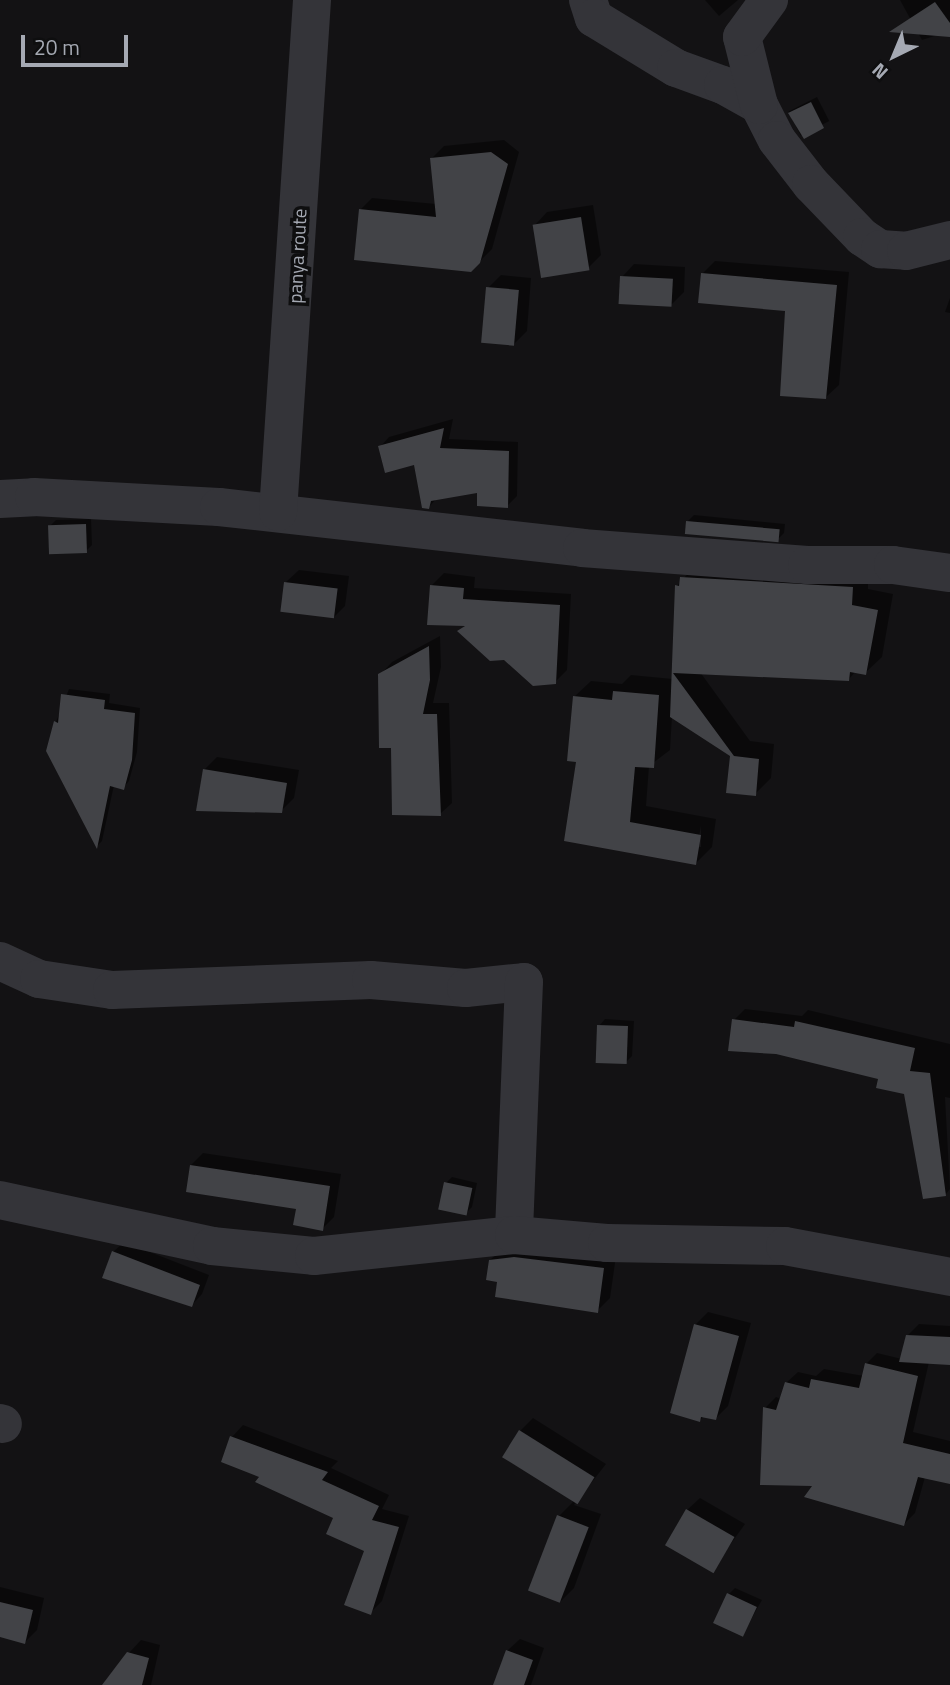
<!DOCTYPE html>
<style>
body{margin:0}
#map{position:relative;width:950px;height:1685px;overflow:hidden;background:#131214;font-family:"Titillium Web",sans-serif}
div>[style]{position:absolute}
.shadow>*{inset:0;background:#0007;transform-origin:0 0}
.building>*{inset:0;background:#424347;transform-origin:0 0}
.minor>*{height:38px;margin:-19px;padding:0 19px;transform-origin:19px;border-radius:19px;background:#343439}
span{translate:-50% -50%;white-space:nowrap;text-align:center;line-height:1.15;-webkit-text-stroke:7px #0e0e0f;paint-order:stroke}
.street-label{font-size:19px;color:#a5a9b3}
.north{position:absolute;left:859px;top:21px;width:70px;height:70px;-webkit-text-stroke:5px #0e0e0f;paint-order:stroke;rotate:223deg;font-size:19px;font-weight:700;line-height:28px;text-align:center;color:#a5a9b3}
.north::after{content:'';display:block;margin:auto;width:24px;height:32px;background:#a5a9b3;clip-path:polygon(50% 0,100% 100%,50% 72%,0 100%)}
.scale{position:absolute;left:21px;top:35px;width:107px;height:32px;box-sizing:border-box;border:4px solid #a5a9b3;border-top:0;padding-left:9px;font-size:21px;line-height:24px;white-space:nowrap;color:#a5a9b3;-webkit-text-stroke:5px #0e0e0f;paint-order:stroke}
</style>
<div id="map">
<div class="shadow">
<i style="clip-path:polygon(705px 0,738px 0,719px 16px)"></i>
<i style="clip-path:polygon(900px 0,950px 0,950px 31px,922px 40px)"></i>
<i style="left:817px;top:97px;width:27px;height:32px;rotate:63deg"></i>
<i style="clip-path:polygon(504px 140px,519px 152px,492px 249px,479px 262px,360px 210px,372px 198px,436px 204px,432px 158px,444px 146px)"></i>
<i style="clip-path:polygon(593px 205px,601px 255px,588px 268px,535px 225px,547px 212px)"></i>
<i style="clip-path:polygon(715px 261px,849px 272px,839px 385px,826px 397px,787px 309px,703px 273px)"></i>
<i style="clip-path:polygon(634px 264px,685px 267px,684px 292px,671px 305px,622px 277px)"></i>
<i style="clip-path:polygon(501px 275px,531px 278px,527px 331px,514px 344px,488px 288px)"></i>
<i style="clip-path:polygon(950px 298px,950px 313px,945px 312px)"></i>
<i style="clip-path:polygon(453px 419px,449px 439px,518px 442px,517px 496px,507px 506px,479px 491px,437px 498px,429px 507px,416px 463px,380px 447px,389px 437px)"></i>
<i style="clip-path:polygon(694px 515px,785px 524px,784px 533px,778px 539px,688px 521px)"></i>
<i style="clip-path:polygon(91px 519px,92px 545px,86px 551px,50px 526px,56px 520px)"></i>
<i style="clip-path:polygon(evenodd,698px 562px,868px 571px,868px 589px,893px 594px,882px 657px,865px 673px,856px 671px,849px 679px,700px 672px,750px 741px,774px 744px,771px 778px,755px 794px,732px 756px,672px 716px,670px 750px,649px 766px,646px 806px,716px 819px,712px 847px,696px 863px,566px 840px,578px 760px,574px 697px,591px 681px,622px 684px,631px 675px,673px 679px,677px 586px,698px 562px,701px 826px,701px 847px,697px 847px,701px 826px)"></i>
<i style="clip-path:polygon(299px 570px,349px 576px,345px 606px,333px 618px,286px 582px)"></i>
<i style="clip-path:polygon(444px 573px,475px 577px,474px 588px,571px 594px,567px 670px,555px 682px,459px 631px,466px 625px,432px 585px)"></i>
<i style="clip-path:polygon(440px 636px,441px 667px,433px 703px,449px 703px,452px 803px,440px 814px,393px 746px,380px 675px,392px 662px)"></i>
<i style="clip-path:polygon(69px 689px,110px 694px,109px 703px,140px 708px,137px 752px,129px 781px,123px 788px,114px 785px,102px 841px,97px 846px,56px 722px)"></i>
<i style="clip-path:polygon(217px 757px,299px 770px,294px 798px,281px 811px,204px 770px)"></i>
<i style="clip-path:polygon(745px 1009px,802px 1016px,808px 1010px,950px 1044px,950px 1098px,945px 1097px,950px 1189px,946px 1194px,906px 1093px,880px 1077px,734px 1020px)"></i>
<i style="clip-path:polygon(605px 1019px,634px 1021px,632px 1056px,626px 1062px,599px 1026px)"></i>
<i style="clip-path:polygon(203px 1153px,341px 1174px,334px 1217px,322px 1229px,298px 1208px,191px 1165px)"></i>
<i style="clip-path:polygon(452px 1177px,477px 1183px,472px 1207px,466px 1213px,446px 1183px)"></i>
<i style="clip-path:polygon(124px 1242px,209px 1275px,202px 1294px,192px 1305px,113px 1252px)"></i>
<i style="clip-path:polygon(503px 1248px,616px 1256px,610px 1298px,597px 1311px,499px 1281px,490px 1260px)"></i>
<i style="clip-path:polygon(708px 1312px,751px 1323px,728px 1406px,715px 1419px,704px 1416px,700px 1420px,695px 1325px)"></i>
<i style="clip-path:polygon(919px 1324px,950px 1326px,950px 1364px,929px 1362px,913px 1432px,950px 1441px,950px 1483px,925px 1477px,915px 1513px,904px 1524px,815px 1485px,765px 1408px,776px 1397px,781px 1399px,786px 1383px,798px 1372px,816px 1376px,824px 1369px,864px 1376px,866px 1364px,877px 1353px,902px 1359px,907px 1336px)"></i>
<i style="clip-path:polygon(533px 1418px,606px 1464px,574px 1505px,601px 1514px,574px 1588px,561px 1601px,559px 1516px,573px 1502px,520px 1431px)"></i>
<i style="clip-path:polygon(243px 1425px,338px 1461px,331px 1468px,389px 1495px,382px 1509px,409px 1516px,382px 1601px,370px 1613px,366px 1550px,335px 1517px,262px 1476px,223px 1461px,232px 1437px)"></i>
<i style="clip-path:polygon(700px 1498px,745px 1524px,712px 1570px,687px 1510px)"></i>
<i style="clip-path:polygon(0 1587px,44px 1598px,37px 1630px,25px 1642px,0 1636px)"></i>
<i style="clip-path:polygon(735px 1588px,762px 1600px,742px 1635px,729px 1594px)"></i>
<i style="clip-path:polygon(520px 1639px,544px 1648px,531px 1685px,494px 1685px,507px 1651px)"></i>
<i style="clip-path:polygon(141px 1640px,160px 1645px,151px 1685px,113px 1685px,128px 1654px)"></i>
</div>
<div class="building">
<i style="clip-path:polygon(935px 2px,950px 23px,950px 37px,889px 32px)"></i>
<i style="clip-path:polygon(811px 102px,824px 128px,804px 139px,788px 113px)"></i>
<i style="clip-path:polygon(491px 152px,508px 164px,480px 263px,471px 272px,354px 260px,359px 209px,436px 217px,430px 158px)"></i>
<i style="left:581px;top:217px;width:54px;height:49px;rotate:81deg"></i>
<i style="clip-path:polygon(701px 273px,837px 285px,826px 399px,780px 396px,785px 311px,698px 303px)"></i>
<i style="left:620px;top:276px;width:53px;height:28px;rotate:3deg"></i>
<i style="left:486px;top:287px;width:33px;height:56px;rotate:5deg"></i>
<i style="clip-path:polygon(444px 428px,440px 448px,509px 451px,508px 508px,477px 506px,477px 493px,431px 501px,429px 509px,422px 508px,414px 465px,385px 473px,378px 446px)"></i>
<i style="left:686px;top:521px;width:94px;height:13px;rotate:5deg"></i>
<i style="left:86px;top:524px;width:29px;height:38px;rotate:88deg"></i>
<i style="clip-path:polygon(680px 577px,853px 587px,852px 605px,878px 610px,866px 675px,850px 672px,849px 681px,673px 673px,734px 756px,759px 759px,756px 796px,726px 793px,730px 756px,670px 717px,675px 585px,679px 586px)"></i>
<i style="left:284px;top:582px;width:54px;height:30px;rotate:7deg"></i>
<i style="clip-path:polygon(430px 585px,464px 588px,463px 599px,560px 605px,556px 684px,533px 686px,504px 660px,490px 661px,457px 631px,465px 626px,427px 625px)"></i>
<i style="clip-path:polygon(429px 646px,430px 680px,423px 714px,437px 714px,441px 816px,392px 815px,391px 748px,379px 748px,378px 674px)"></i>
<i style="clip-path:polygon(613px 691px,659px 695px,654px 768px,635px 767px,630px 822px,701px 835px,696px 865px,564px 841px,576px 762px,567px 761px,573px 696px,612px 700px)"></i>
<i style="clip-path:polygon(61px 694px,105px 700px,104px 709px,135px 713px,132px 760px,124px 790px,110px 786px,97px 849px,46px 751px,54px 721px,58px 723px)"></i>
<i style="clip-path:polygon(203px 769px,287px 783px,282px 813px,196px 811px)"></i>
<i style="clip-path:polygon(732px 1019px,794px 1027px,795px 1021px,915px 1048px,910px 1071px,930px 1073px,946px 1196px,923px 1199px,904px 1094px,876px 1088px,878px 1079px,776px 1054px,728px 1051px)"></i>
<i style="left:597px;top:1025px;width:31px;height:38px;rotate:2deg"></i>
<i style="clip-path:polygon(190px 1165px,330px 1186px,323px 1231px,293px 1225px,296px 1209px,186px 1192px)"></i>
<i style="left:444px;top:1182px;width:29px;height:28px;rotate:12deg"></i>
<i style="clip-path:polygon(112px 1251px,200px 1285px,192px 1307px,102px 1278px)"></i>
<i style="clip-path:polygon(514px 1257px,604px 1268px,598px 1313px,495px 1297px,497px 1282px,486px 1280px,489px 1260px)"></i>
<i style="clip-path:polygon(694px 1324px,739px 1336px,716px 1420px,701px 1417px,700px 1422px,670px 1413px)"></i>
<i style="clip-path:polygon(906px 1335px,950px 1337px,950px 1365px,899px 1362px)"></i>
<i style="clip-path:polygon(865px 1363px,918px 1376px,903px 1443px,950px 1454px,950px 1484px,918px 1477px,904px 1526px,804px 1497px,812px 1486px,760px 1485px,763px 1407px,776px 1410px,785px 1382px,809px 1388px,811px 1379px,859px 1388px)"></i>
<i style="left:519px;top:1430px;width:89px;height:32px;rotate:32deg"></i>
<i style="clip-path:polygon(230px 1436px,328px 1472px,322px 1480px,379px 1506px,372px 1520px,399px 1527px,371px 1615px,344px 1605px,364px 1551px,326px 1534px,333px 1518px,255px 1482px,259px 1477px,221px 1462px)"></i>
<i style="left:686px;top:1509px;width:56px;height:42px;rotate:30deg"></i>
<i style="left:557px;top:1515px;width:34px;height:81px;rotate:21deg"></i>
<i style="left:727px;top:1593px;width:33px;height:33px;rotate:25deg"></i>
<i style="clip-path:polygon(0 1602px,33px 1610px,25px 1644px,0 1637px)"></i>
<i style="clip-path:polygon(506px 1650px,533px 1660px,524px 1685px,493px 1685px)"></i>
<i style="clip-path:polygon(127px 1652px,149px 1658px,142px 1685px,102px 1685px)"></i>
</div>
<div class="minor">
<i style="left:588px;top:0;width:19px;rotate:72deg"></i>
<i style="left:594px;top:18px;width:96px;rotate:31.4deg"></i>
<i style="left:676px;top:68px;width:50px;rotate:19.9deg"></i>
<i style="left:723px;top:85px;width:41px;rotate:29.1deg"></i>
<i style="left:759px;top:105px;width:39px;rotate:63deg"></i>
<i style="left:777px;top:140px;width:56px;rotate:52.3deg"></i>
<i style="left:811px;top:184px;width:74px;rotate:46.1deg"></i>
<i style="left:862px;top:237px;width:22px;rotate:34deg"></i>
<i style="left:880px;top:249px;width:26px;rotate:4deg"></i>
<i style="left:906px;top:251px;width:45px;rotate:-14deg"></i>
<i style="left:759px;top:105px;width:70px;rotate:-104deg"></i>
<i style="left:742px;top:37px;width:46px;rotate:-53.9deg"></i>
<i style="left:0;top:499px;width:34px;rotate:-3deg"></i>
<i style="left:34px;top:497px;width:185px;rotate:3.1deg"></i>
<i style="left:219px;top:507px;width:365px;rotate:6.4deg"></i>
<i style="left:582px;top:548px;width:226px;rotate:4.3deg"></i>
<i style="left:807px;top:565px;width:86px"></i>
<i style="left:893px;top:565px;width:58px;rotate:8deg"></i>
<i style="left:278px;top:512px;width:513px;rotate:-86.2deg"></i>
<i style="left:0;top:961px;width:43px;rotate:24.8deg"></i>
<i style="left:39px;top:979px;width:74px;rotate:8.6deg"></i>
<i style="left:112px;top:990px;width:259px;rotate:-2.2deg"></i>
<i style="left:371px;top:980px;width:95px;rotate:4.8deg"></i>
<i style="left:466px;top:988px;width:58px;rotate:-5.9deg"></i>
<i style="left:524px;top:982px;width:253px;rotate:92.3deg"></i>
<i style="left:0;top:1200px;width:217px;rotate:12.2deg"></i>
<i style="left:212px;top:1246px;width:102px;rotate:5.6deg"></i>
<i style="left:314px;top:1256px;width:201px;rotate:-6deg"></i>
<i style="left:514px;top:1235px;width:93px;rotate:4.9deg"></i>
<i style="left:607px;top:1243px;width:178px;rotate:1deg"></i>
<i style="left:785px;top:1246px;width:168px;rotate:10.6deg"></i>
<i style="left:0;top:1423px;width:3px;rotate:18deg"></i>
</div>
<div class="street-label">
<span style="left:297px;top:256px;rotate:-87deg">panya route</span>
</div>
<div class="north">N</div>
<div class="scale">20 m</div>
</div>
